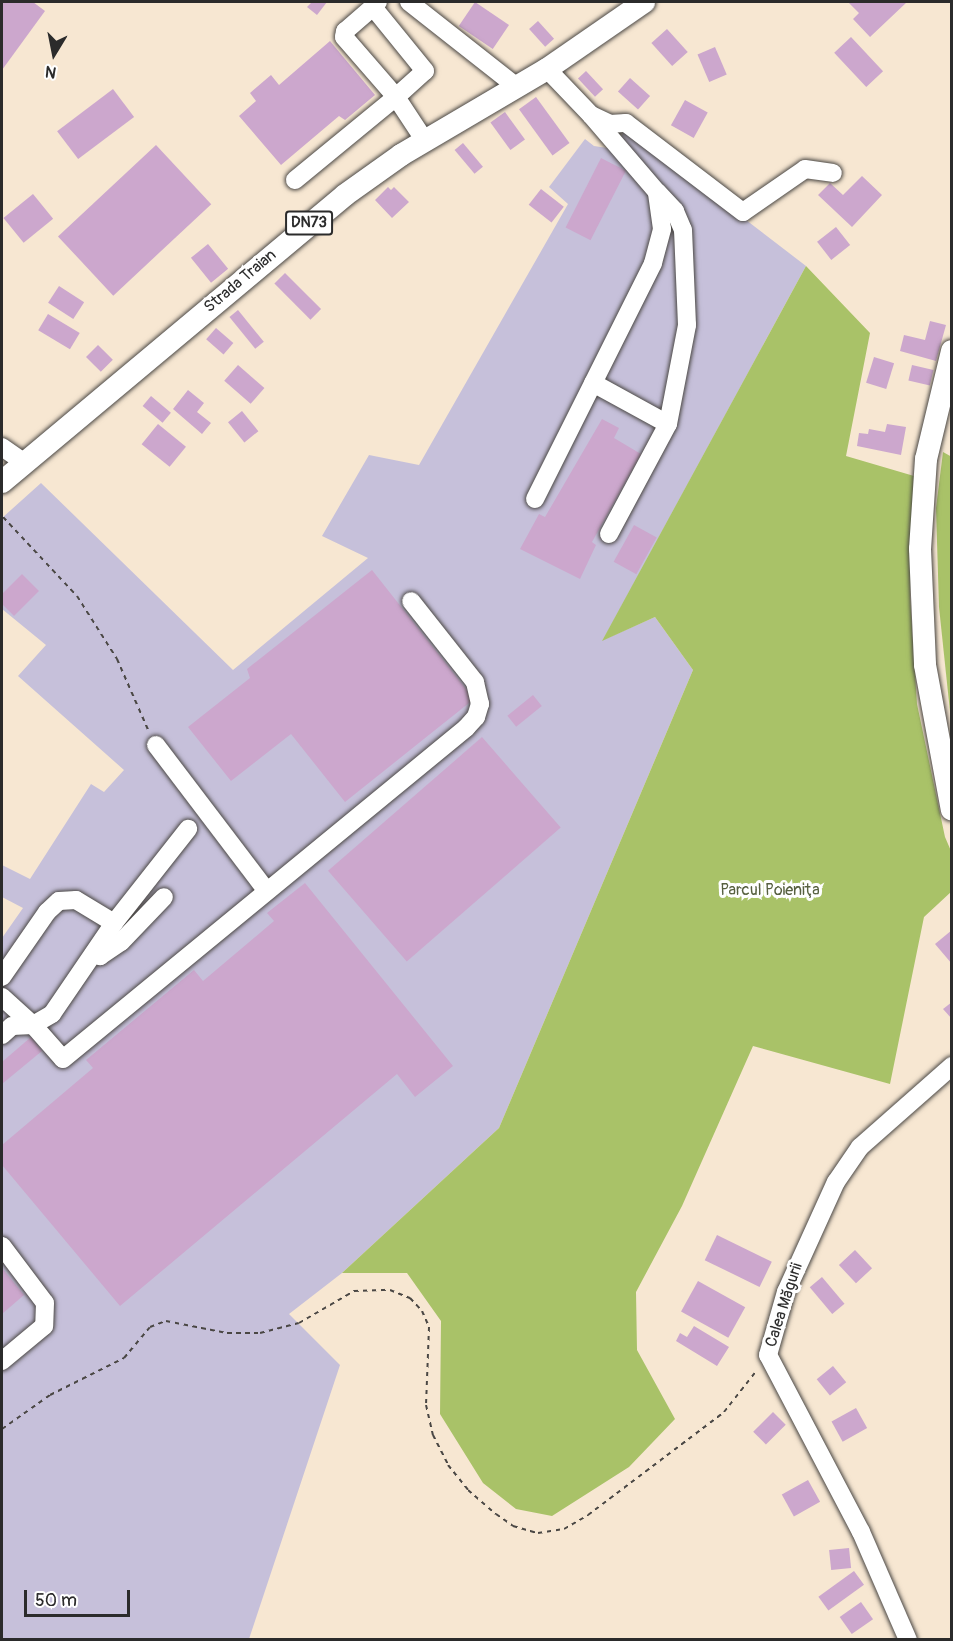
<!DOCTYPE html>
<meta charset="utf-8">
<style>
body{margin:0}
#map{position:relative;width:953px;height:1641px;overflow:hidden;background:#f7e7d2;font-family:Pangolin,sans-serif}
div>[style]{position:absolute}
.industrial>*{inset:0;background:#c6c0da}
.green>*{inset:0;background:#a9c268}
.building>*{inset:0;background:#cca7cd;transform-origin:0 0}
.path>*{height:2px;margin-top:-1px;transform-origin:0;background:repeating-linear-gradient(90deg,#4a4744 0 4.5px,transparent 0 9px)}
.roads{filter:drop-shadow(0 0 2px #4a4744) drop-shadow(0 0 2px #4a4744)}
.minor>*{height:18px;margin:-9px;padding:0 9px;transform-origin:9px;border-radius:9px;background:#fff}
.major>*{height:22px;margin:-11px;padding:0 11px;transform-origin:11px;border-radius:11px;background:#fff}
span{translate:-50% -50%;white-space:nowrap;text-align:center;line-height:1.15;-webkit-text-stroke:6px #fff;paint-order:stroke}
.shield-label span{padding:2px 4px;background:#fff;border:2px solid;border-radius:4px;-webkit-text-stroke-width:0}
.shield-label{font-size:15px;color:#2b2b2b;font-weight:700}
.street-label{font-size:16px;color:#2b2b2b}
.park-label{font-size:16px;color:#576040}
.frame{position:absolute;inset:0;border:3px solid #2b2b2b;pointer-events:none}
.north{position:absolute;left:24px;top:24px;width:60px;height:60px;-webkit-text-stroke:4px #fff;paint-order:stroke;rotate:190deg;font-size:16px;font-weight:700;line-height:24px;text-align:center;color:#2b2b2b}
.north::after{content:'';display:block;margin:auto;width:21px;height:27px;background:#2b2b2b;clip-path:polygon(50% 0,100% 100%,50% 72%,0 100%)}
.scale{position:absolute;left:24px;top:1590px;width:106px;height:27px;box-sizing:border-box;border:3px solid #2b2b2b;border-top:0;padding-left:8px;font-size:18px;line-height:21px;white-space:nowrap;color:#2b2b2b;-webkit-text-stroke:4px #fff;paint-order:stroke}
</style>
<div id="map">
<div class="industrial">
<i style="clip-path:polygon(626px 128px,806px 266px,603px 640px,655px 617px,693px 670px,499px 1128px,342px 1273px,289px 1314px,340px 1365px,249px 1639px,2px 1639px,2px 938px,23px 908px,2px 897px,2px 865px,30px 879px,91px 784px,104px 792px,124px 770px,18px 676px,46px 645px,2px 609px,2px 518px,41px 483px,233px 670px,368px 558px,322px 536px,369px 455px,419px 465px,568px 204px,549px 187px,585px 139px,594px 146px,614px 149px)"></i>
</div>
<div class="green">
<i style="clip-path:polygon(806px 266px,870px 333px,846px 456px,914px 476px,910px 597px,917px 704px,945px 837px,951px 851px,952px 891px,924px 917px,890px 1084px,753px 1046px,682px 1206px,636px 1292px,637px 1350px,675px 1419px,629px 1467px,552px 1516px,516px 1509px,483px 1483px,440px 1414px,441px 1321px,407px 1273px,342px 1273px,499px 1128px,693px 670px,655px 617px,602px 641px)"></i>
<i style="clip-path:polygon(943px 452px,952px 457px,951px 721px,939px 607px,936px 508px)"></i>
</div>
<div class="building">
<i style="clip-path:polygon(2px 2px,33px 2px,45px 11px,2px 70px)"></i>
<i style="clip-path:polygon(312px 2px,327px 2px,317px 15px,307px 7px)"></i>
<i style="left:475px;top:2px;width:41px;height:29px;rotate:34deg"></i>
<i style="clip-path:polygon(848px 2px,907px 2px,870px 37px,853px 19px,859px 13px)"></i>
<i style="left:538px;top:21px;width:24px;height:12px;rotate:48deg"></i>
<i style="left:667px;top:29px;width:31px;height:21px;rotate:48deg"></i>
<i style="left:851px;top:37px;width:47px;height:23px;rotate:47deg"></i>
<i style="clip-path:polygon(330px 41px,375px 95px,345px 120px,339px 116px,281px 165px,239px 116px,256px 101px,250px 93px,271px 75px,279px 85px)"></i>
<i style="left:715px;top:47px;width:30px;height:19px;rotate:67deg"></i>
<i style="left:586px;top:71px;width:25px;height:11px;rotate:47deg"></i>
<i style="left:630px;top:78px;width:27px;height:18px;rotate:42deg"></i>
<i style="left:113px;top:89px;width:35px;height:70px;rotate:53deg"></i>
<i style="left:536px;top:97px;width:57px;height:21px;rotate:54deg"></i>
<i style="left:685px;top:100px;width:26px;height:29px;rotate:29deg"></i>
<i style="left:505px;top:112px;width:34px;height:18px;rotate:54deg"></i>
<i style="left:463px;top:143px;width:31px;height:11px;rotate:50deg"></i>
<i style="left:156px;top:145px;width:81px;height:134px;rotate:47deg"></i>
<i style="left:601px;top:158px;width:28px;height:78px;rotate:27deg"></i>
<i style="clip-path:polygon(862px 176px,882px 195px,852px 227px,818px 195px,830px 183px,843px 195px)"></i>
<i style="clip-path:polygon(388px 187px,391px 190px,394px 187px,409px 202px,392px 218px,375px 200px)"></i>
<i style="left:541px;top:189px;width:29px;height:20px;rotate:38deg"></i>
<i style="left:33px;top:194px;width:32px;height:38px;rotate:51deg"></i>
<i style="left:836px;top:227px;width:23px;height:24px;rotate:52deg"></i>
<i style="left:208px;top:244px;width:32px;height:22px;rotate:51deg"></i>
<i style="left:285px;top:273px;width:51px;height:15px;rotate:45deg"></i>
<i style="left:59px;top:286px;width:30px;height:20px;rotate:33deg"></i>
<i style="left:238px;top:310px;width:41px;height:11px;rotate:51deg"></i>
<i style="left:48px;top:314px;width:37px;height:19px;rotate:31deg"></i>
<i style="clip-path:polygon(930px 321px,946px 325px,936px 361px,900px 351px,904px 335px,925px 340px)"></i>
<i style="left:216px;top:328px;width:23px;height:15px;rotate:41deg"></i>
<i style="left:98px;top:345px;width:21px;height:17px;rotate:45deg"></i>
<i style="left:874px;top:357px;width:21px;height:27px;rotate:17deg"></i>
<i style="left:238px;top:365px;width:35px;height:21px;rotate:41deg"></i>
<i style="left:912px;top:365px;width:22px;height:16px;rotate:13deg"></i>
<i style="clip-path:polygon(188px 390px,204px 403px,197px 412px,211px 423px,202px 434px,173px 409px)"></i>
<i style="left:151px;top:396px;width:26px;height:13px;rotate:40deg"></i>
<i style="left:242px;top:411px;width:26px;height:18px;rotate:51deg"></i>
<i style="clip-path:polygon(602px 419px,619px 428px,614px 438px,641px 454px,592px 542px,596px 545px,580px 579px,520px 549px,539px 514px,545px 517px)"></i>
<i style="left:158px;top:424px;width:36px;height:26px;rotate:39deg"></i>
<i style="clip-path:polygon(887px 424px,906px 427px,901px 455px,857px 446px,859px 433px,868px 434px,869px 429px,885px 432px)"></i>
<i style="left:634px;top:525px;width:26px;height:42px;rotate:29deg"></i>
<i style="clip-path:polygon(372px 570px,474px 699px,345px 802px,291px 734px,231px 781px,188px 727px,250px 678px,247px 669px)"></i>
<i style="clip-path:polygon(22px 574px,39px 591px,14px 616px,2px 604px,2px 594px)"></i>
<i style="left:533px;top:695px;width:14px;height:33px;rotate:51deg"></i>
<i style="left:482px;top:737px;width:120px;height:204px;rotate:49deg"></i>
<i style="clip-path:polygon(305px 883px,453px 1066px,415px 1097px,397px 1074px,120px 1306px,2px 1165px,2px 1145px,93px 1068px,86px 1060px,194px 970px,203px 981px,274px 921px,267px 913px)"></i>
<i style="clip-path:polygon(952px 930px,952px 964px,935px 944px)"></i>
<i style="clip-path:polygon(952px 1002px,952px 1019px,943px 1009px)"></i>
<i style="clip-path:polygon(31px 1037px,42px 1051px,2px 1084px,2px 1062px)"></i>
<i style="left:717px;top:1235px;width:61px;height:28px;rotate:26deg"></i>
<i style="left:855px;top:1250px;width:25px;height:22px;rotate:47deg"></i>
<i style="clip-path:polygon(2px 1268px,24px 1295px,2px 1314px)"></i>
<i style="left:822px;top:1277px;width:35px;height:16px;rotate:50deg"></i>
<i style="left:698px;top:1281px;width:54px;height:35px;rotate:29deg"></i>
<i style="clip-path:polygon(694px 1326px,729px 1347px,717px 1366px,676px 1341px,680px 1333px,687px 1337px)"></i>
<i style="left:833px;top:1366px;width:21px;height:21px;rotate:51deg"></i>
<i style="left:856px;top:1408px;width:23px;height:28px;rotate:61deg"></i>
<i style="left:773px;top:1412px;width:18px;height:28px;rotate:45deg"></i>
<i style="left:808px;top:1480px;width:25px;height:30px;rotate:61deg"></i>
<i style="left:849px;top:1548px;width:20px;height:20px;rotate:84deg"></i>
<i style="left:854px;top:1571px;width:17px;height:44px;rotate:54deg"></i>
<i style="left:861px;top:1602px;width:21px;height:26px;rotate:55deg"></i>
</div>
<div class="path">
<i style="left:3px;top:517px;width:108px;rotate:46.9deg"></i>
<i style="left:77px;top:596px;width:75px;rotate:57.6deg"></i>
<i style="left:117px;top:659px;width:80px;rotate:66.3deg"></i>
<i style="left:2px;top:1429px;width:59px;rotate:-35.3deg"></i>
<i style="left:50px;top:1395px;width:83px;rotate:-26.6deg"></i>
<i style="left:124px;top:1358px;width:40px;rotate:-50deg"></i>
<i style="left:150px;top:1327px;width:17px;rotate:-21deg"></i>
<i style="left:166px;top:1321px;width:62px;rotate:11.1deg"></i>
<i style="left:227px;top:1333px;width:33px"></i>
<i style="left:260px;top:1333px;width:40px;rotate:-14.4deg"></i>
<i style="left:299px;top:1323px;width:64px;rotate:-30.2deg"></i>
<i style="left:354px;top:1291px;width:36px;rotate:-2deg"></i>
<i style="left:390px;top:1290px;width:22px;rotate:22deg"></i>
<i style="left:410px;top:1298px;width:18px;rotate:47deg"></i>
<i style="left:422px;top:1311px;width:17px;rotate:66deg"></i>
<i style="left:429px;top:1327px;width:78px;rotate:92.2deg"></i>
<i style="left:426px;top:1405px;width:31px;rotate:77deg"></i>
<i style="left:433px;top:1435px;width:34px;rotate:63deg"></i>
<i style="left:448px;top:1465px;width:32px;rotate:51deg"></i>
<i style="left:468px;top:1490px;width:37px;rotate:41deg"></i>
<i style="left:496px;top:1514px;width:21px;rotate:35deg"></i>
<i style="left:513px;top:1526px;width:26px;rotate:16deg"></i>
<i style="left:538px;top:1533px;width:26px;rotate:-9deg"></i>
<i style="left:564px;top:1529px;width:28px;rotate:-30deg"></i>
<i style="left:588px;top:1515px;width:171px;rotate:-37.1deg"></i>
<i style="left:724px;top:1412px;width:53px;rotate:-51.8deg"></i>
</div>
<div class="roads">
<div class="minor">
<i style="left:409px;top:2px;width:137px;rotate:38.2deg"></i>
<i style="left:373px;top:7px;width:37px;rotate:139deg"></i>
<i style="left:345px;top:31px;width:6px;rotate:99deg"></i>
<i style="left:344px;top:37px;width:79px;rotate:49.1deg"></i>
<i style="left:396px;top:97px;width:39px;rotate:-42deg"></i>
<i style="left:425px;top:71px;width:82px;rotate:-129.1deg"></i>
<i style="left:373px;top:7px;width:7px;rotate:-45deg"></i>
<i style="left:547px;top:69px;width:64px;rotate:46.3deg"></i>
<i style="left:591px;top:115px;width:21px;rotate:25deg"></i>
<i style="left:610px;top:124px;width:16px;rotate:-4deg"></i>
<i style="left:626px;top:123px;width:147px;rotate:37.3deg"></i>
<i style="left:743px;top:212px;width:75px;rotate:-34.7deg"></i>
<i style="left:805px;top:169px;width:28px;rotate:8deg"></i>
<i style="left:295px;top:180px;width:131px;rotate:-39.4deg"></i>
<i style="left:396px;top:97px;width:53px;rotate:56.6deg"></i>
<i style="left:593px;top:383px;width:85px;rotate:28.7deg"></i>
<i style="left:2px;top:447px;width:28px;rotate:35deg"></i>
<i style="left:535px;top:499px;width:264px;rotate:-63.4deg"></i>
<i style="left:653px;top:263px;width:35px;rotate:-75deg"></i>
<i style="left:662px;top:229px;width:37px;rotate:-98deg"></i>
<i style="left:657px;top:192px;width:101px;rotate:-130.6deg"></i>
<i style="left:609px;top:534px;width:125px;rotate:-61.8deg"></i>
<i style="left:668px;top:424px;width:101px;rotate:-79.1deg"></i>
<i style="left:687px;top:325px;width:95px;rotate:-92.4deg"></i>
<i style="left:683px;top:230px;width:21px;rotate:-113deg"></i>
<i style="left:675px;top:211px;width:26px;rotate:-133deg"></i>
<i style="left:156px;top:745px;width:183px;rotate:52.8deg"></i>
<i style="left:94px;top:953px;width:7px;rotate:27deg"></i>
<i style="left:100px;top:956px;width:25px;rotate:-34deg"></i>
<i style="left:121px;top:942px;width:62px;rotate:-46.3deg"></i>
<i style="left:2px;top:977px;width:79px;rotate:-55.3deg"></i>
<i style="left:47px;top:912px;width:16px;rotate:-43deg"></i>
<i style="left:59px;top:901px;width:17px;rotate:-3deg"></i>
<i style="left:76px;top:900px;width:44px;rotate:31.2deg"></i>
<i style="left:2px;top:997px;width:42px;rotate:42.1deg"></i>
<i style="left:33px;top:1025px;width:45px;rotate:48.6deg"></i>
<i style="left:63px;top:1059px;width:522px;rotate:-39.4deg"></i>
<i style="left:466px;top:728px;width:15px;rotate:-48deg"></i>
<i style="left:476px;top:717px;width:14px;rotate:-73deg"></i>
<i style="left:480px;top:704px;width:23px;rotate:-103deg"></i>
<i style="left:475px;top:682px;width:103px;rotate:-128.3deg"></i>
<i style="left:2px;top:1035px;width:13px;rotate:-42deg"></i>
<i style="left:12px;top:1026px;width:21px;rotate:-3deg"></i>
<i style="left:33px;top:1025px;width:22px;rotate:-30deg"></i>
<i style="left:52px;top:1014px;width:110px;rotate:-55.7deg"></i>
<i style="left:114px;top:923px;width:120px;rotate:-51.8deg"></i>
<i style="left:2px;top:1246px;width:71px;rotate:53deg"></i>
<i style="left:45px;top:1303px;width:23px;rotate:92deg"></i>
<i style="left:44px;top:1326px;width:55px;rotate:140.2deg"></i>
<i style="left:908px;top:1640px;width:118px;rotate:-113.5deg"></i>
<i style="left:861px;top:1532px;width:200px;rotate:-117.7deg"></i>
<i style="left:768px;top:1355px;width:66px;rotate:-74.1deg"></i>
<i style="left:786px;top:1292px;width:121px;rotate:-65.6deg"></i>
<i style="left:836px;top:1182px;width:42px;rotate:-55.6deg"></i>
<i style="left:860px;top:1147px;width:123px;rotate:-41.4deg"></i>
</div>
<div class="major">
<i style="left:952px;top:351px;width:111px;rotate:103.5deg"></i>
<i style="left:926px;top:459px;width:90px;rotate:93.8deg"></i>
<i style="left:920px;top:549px;width:116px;rotate:87.5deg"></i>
<i style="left:925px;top:665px;width:147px;rotate:79.5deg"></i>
<i style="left:2px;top:482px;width:447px;rotate:-39.9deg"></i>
<i style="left:345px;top:195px;width:69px;rotate:-35.5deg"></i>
<i style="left:401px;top:155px;width:169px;rotate:-30.5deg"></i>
<i style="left:547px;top:69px;width:118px;rotate:-34.6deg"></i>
</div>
</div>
<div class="shield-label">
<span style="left:309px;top:223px">DN73</span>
</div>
<div class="street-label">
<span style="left:240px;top:281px;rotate:-40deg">Strada Traian</span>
<span style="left:784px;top:1305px;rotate:-72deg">Calea Măgurii</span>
</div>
<div class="park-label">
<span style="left:770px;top:890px">Parcul Poieniţa</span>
</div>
<div class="frame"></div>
<div class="north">N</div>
<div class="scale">50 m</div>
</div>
